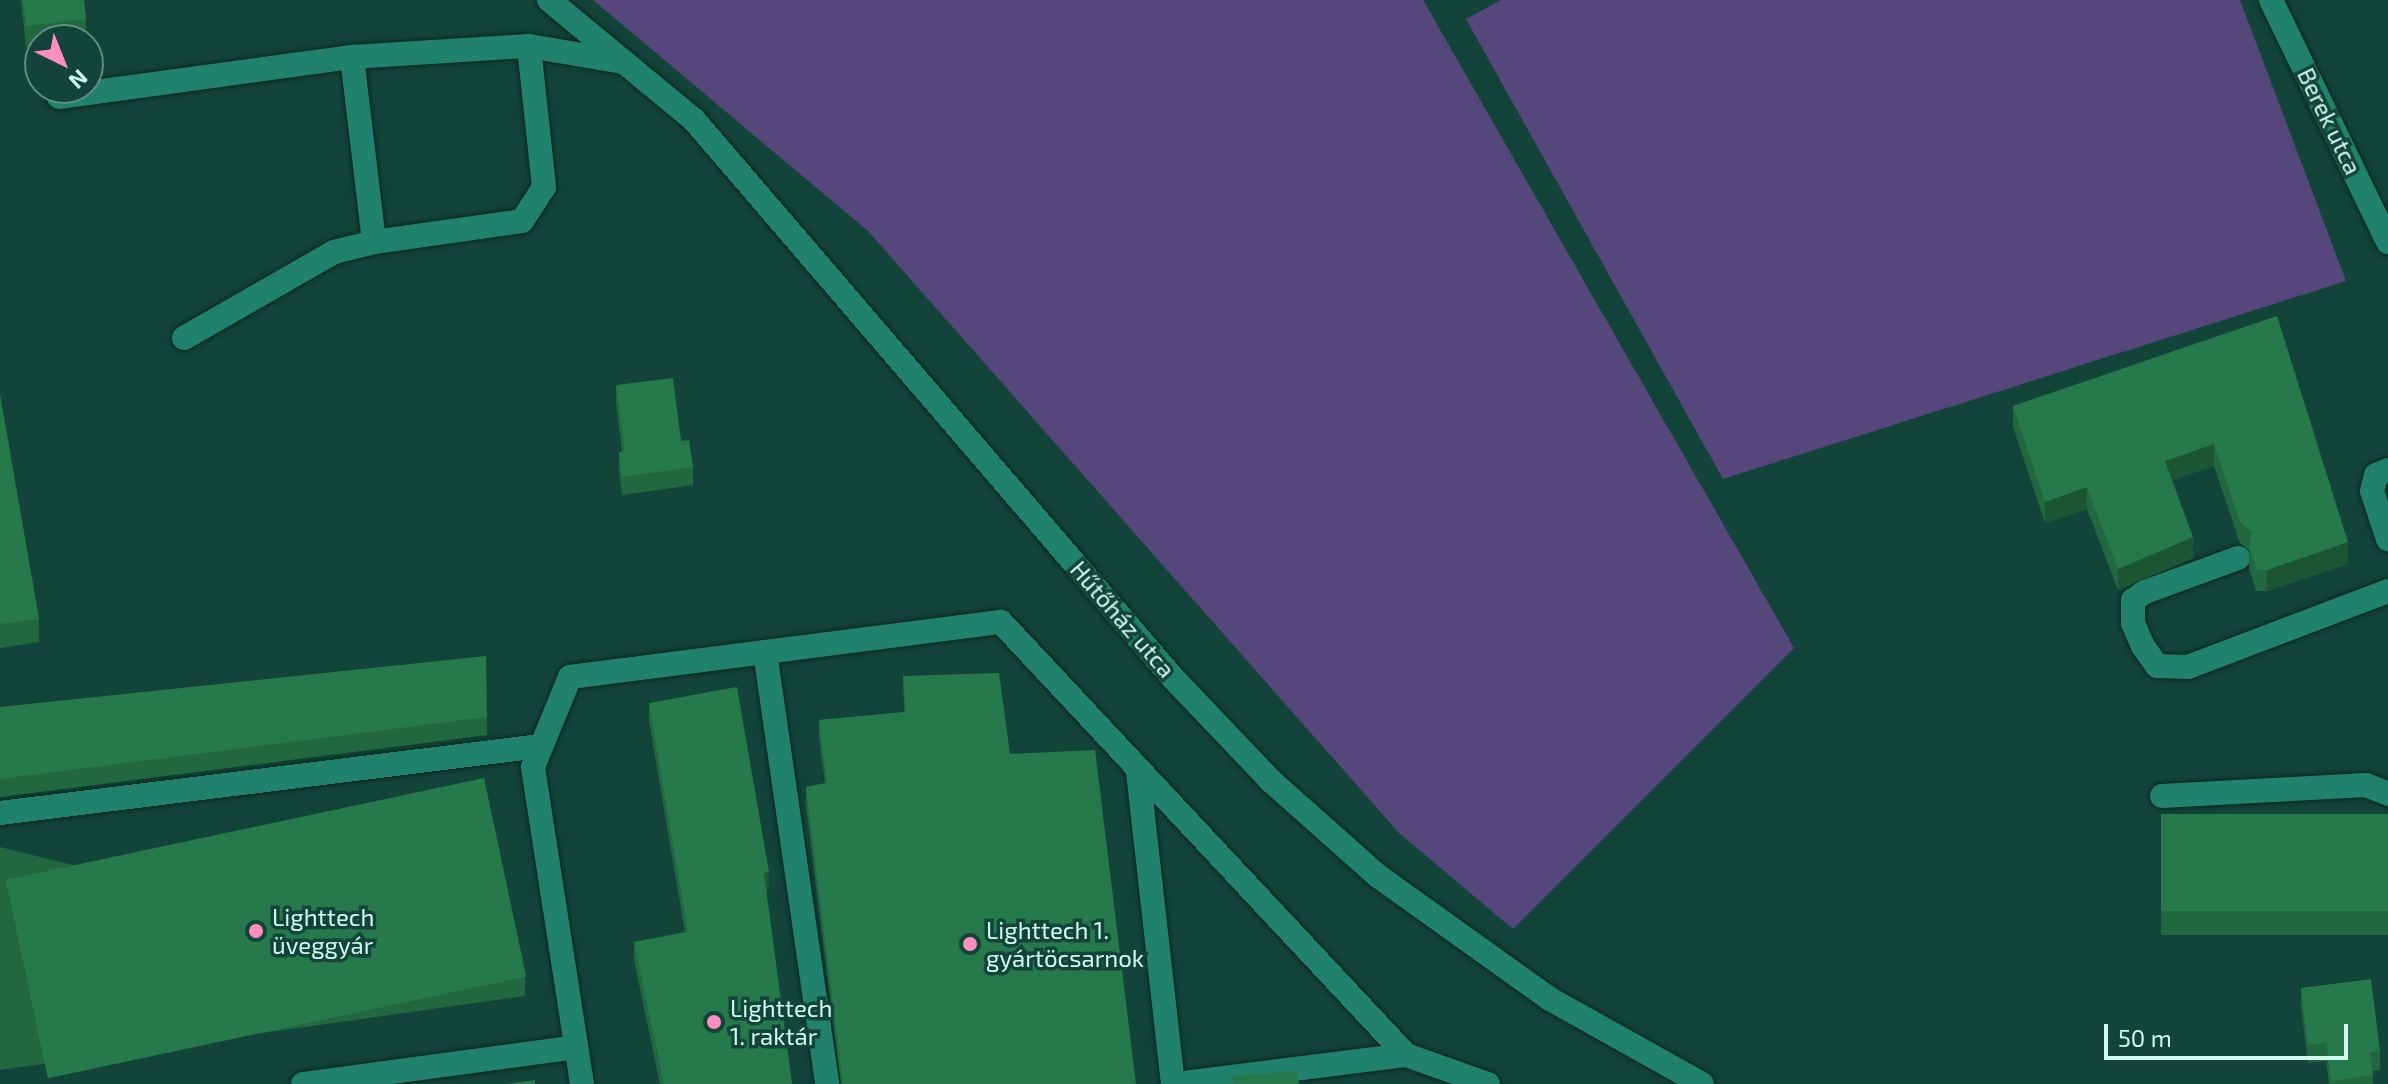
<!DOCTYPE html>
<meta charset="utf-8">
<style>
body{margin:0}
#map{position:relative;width:2388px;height:1084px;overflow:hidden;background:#134439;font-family:"Exo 2",sans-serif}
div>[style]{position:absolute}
.green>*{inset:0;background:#55477c}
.roads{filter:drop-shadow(0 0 2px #0b2821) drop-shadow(0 0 2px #0b2821)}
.minor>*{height:24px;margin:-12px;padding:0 12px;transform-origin:12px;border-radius:12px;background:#20826d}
.wall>*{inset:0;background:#216840;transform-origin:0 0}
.shaded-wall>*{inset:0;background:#1b5534;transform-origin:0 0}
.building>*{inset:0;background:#26794a;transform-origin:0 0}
.dots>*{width:22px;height:22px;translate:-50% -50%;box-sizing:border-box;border:4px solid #134439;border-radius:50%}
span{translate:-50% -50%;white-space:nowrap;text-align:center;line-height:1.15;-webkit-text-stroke:7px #134439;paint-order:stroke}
.street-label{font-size:24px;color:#d1fbee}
.poi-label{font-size:24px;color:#d1fbee}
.left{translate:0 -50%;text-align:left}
.north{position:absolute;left:24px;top:24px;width:80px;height:80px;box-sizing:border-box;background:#134439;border:2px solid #5f8d81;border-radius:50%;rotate:137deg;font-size:22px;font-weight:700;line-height:32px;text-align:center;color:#d1fbee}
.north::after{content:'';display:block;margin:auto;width:28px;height:36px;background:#fe8ebc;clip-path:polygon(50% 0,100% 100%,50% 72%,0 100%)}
.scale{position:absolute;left:2104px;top:1024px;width:244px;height:36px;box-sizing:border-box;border:4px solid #d1fbee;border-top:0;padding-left:10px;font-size:24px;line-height:28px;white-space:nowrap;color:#d1fbee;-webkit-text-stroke:6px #134439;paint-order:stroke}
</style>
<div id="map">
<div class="green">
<i style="clip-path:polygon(593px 0,1423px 0,1794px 648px,1513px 929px,1399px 833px,868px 231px)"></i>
<i style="clip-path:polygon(1501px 0,2240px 0,2346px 281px,1723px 479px,1466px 19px)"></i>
</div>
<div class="roads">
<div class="minor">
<i style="left:549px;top:0;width:188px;rotate:39.6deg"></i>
<i style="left:694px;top:120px;width:735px;rotate:49.36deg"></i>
<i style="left:1173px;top:678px;width:142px;rotate:46.4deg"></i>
<i style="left:1271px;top:781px;width:143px;rotate:41.6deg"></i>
<i style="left:1378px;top:876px;width:211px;rotate:35.6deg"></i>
<i style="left:1550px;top:999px;width:174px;rotate:29.2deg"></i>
<i style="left:2271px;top:0;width:269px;rotate:64.2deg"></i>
<i style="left:352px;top:57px;width:186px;rotate:83.2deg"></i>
<i style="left:374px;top:242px;width:149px;rotate:-8.1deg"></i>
<i style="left:522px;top:221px;width:40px;rotate:-57.1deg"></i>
<i style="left:544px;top:187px;width:142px;rotate:-96.1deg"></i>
<i style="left:59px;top:97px;width:296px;rotate:-7.8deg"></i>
<i style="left:352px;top:57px;width:177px;rotate:-3.6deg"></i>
<i style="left:529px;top:46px;width:95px;rotate:9.7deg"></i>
<i style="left:184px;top:338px;width:173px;rotate:-29.8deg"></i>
<i style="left:334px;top:252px;width:41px;rotate:-14deg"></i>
<i style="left:2388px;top:470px;width:13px;rotate:157deg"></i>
<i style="left:2376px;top:475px;width:16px;rotate:104deg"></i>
<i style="left:2372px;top:491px;width:51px;rotate:71.6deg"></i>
<i style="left:2238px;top:558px;width:99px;rotate:159.9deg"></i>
<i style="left:2145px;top:592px;width:14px;rotate:146deg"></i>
<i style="left:2133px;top:600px;width:23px;rotate:90deg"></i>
<i style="left:2133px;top:623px;width:25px;rotate:67deg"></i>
<i style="left:2143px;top:646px;width:24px;rotate:55deg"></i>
<i style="left:2157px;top:666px;width:31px;rotate:2deg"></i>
<i style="left:2188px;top:667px;width:214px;rotate:-20.8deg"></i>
<i style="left:765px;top:652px;width:436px;rotate:81.8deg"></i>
<i style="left:1138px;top:772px;width:314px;rotate:83.6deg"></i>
<i style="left:2162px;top:796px;width:204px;rotate:-3.1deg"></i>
<i style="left:2366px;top:785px;width:24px;rotate:22deg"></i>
<i style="left:0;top:813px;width:544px;rotate:-7.07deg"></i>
<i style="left:303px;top:1084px;width:275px;rotate:-7.7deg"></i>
<i style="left:582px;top:1084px;width:321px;rotate:-98.8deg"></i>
<i style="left:533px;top:767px;width:97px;rotate:-67.7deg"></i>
<i style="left:570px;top:677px;width:434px;rotate:-7.3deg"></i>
<i style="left:1001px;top:622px;width:593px;rotate:46.91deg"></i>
<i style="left:1406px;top:1055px;width:87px;rotate:19.5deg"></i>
<i style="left:1176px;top:1084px;width:232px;rotate:-7.2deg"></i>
</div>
</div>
<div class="wall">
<i style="clip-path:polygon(21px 0,84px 0,86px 19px,86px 40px,40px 40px,40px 46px,26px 47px)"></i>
<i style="clip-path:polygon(2277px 316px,2348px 564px,2267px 591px,2256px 591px,2249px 568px,2249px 551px,2240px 543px,2214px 466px,2172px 480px,2193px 558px,2118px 590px,2087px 509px,2045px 523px,2013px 427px,2013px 406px)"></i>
<i style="clip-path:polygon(616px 385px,681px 441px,693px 467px,693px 485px,622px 495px,619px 471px,619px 452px,622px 452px,616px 403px)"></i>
<i style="clip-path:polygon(0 395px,39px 619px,39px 642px,0 648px)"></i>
<i style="clip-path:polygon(903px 676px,1010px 754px,1136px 1084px,841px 1084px,806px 805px,806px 787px,825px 783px,819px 738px,819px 720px,904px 712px)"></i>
<i style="clip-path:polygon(649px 703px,769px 891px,766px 891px,792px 1084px,660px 1084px,634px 960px,634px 942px,685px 932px,649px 721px)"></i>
<i style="clip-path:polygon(0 707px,487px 717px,487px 735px,0 797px)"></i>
<i style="left:2388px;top:814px;width:121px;height:227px;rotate:90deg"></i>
<i style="clip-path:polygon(0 847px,525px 977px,525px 996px,0 1070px)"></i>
<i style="clip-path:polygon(2301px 988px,2380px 1051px,2380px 1070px,2372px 1071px,2373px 1084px,2329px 1084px,2326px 1061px,2308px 1063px,2301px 1007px)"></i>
</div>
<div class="shaded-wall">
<i style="clip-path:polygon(2214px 444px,2214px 466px,2165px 482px,2165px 461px)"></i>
<i style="clip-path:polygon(2087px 487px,2087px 509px,2045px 523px,2045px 502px)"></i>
<i style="clip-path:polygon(2193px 537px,2193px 558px,2118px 590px,2118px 569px)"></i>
<i style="clip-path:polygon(2348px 542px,2348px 564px,2267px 591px,2267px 570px)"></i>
<i style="left:769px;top:872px;width:19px;height:5px;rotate:90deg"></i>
</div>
<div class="building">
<i style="clip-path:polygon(23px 0,84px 0,86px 19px,26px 26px)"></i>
<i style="clip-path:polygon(2277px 316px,2348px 542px,2267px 570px,2256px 570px,2249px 547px,2252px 532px,2240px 522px,2214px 444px,2165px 461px,2193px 537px,2118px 569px,2087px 487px,2045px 502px,2013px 406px)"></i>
<i style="clip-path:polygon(673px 378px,681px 441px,689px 440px,693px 467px,622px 477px,619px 452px,625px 451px,616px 385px)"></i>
<i style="clip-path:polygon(0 395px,39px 619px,0 624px)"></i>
<i style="clip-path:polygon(486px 656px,487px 717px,0 779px,0 707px)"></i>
<i style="clip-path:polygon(999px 673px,1010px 754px,1095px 750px,1136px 1084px,843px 1084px,806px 787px,827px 783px,819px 720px,906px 712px,903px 676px)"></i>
<i style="clip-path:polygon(737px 687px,769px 872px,764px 873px,792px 1084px,664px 1084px,634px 942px,688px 932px,649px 703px)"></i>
<i style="left:484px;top:778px;width:203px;height:489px;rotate:78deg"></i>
<i style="left:2388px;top:814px;width:97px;height:227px;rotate:90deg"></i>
<i style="clip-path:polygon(2371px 979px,2380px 1051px,2370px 1052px,2373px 1075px,2331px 1081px,2326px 1042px,2308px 1045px,2301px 988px)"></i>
<i style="clip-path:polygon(1297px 1071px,1299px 1084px,1233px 1084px,1232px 1076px)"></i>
<i style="clip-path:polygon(535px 1080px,535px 1084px,507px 1084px)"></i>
</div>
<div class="dots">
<i style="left:256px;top:931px;background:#fe8ebc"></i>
<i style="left:970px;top:944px;background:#fe8ebc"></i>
<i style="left:714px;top:1022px;background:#fe8ebc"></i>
</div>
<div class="street-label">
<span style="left:2330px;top:121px;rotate:64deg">Berek utca</span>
<span style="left:1123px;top:619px;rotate:49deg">Hűtőház utca</span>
</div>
<div class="poi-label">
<span class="left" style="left:272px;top:931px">Lighttech<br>üveggyár</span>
<span class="left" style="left:986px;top:944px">Lighttech 1.<br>gyártöcsarnok</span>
<span class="left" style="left:730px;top:1022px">Lighttech<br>1. raktár</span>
</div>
<div class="north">N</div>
<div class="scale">50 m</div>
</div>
